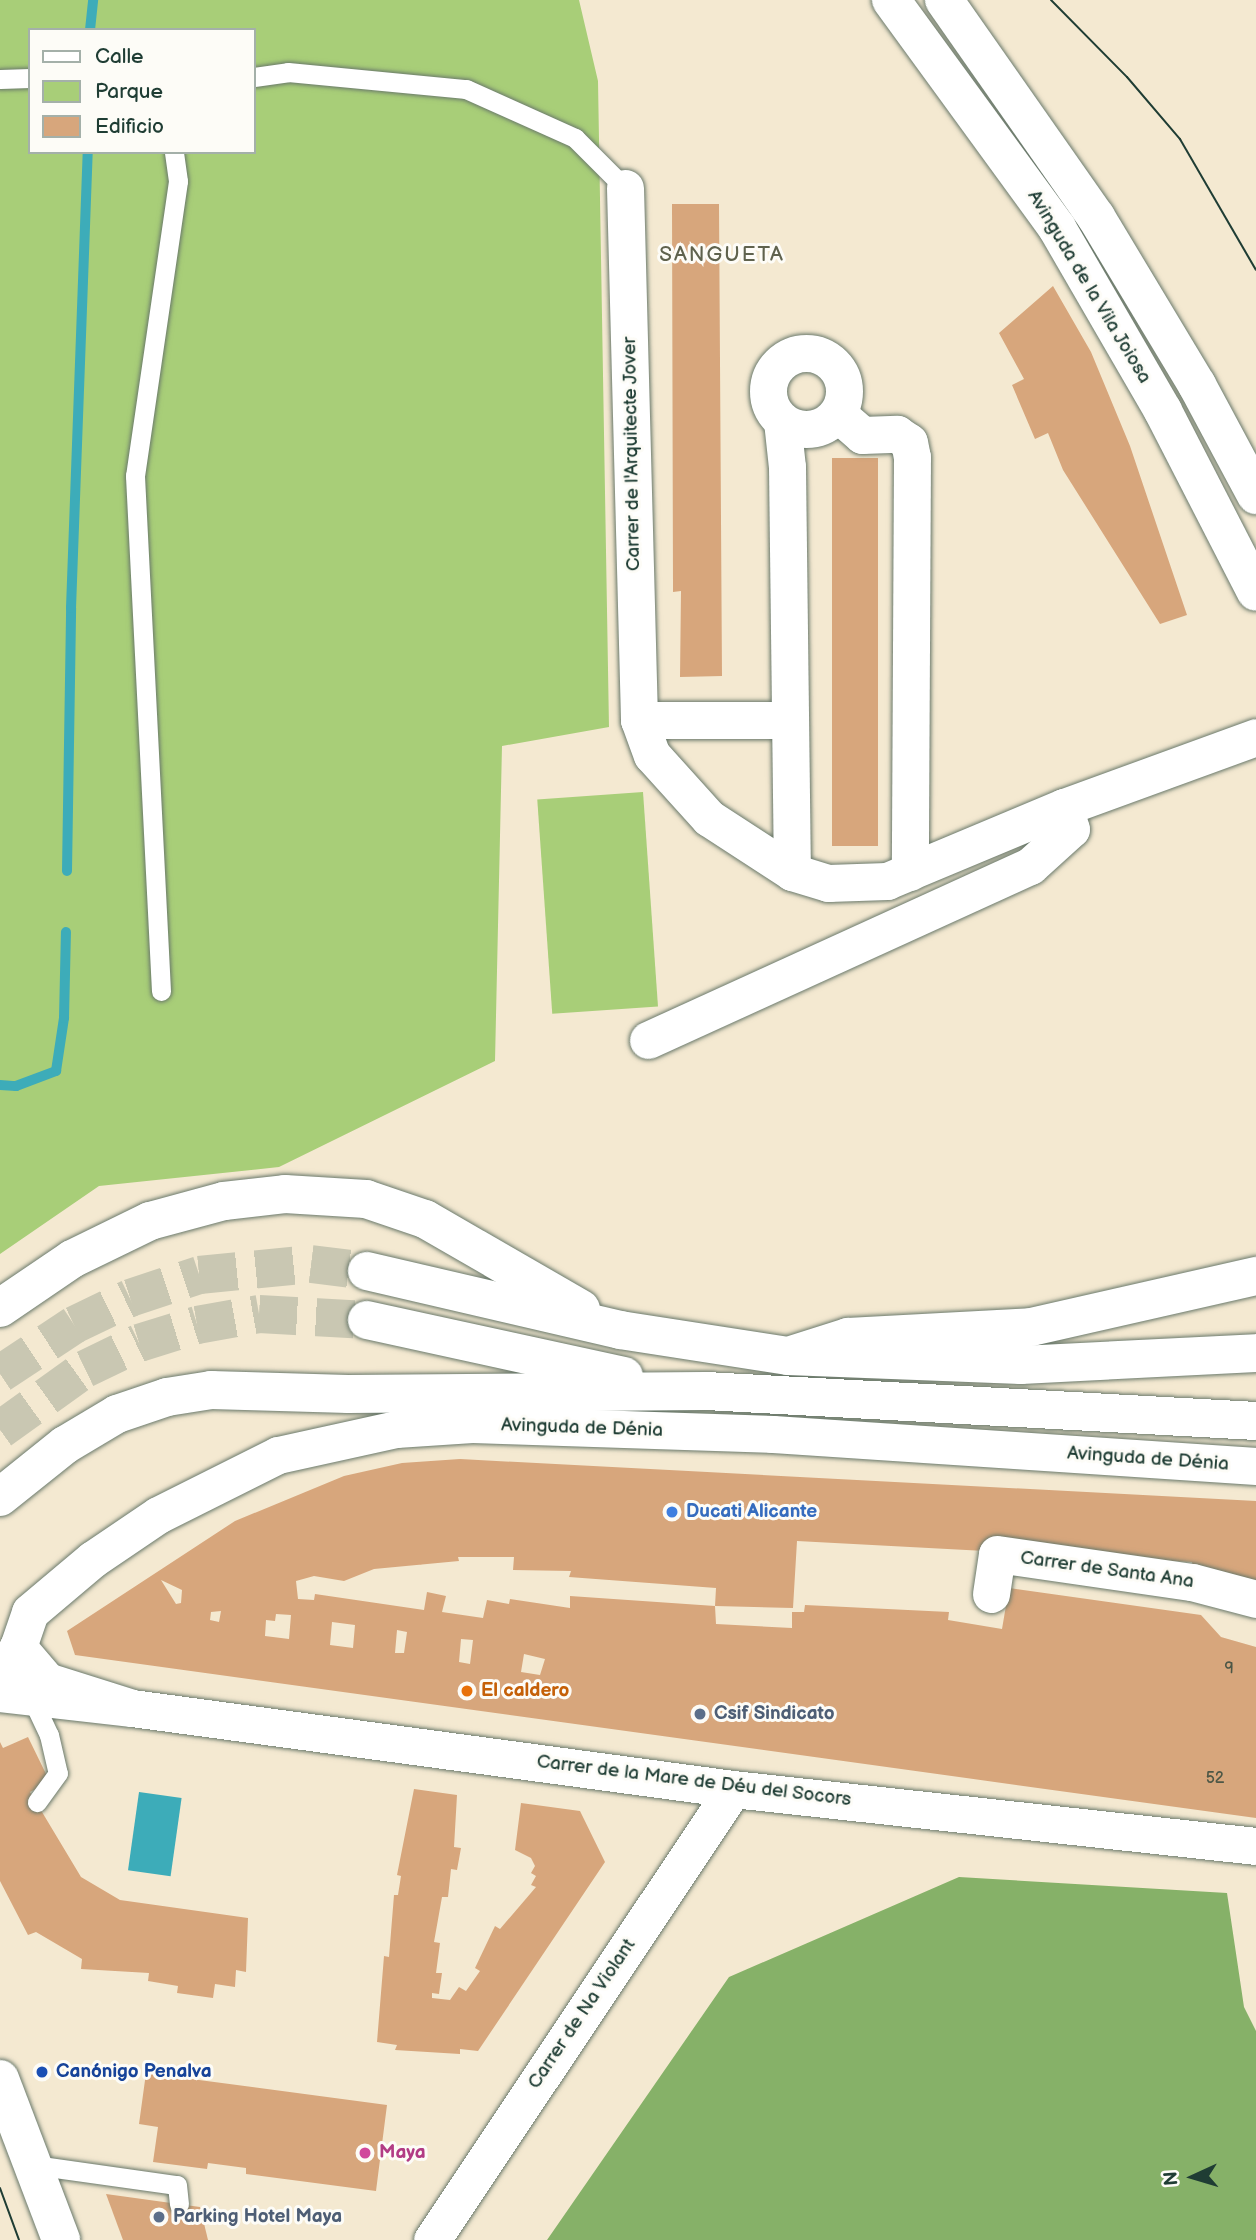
<!DOCTYPE html>
<meta charset="utf-8">
<style>
body{margin:0}
#map{position:relative;width:1256px;height:2240px;overflow:hidden;background:#f4e9d1;font-family:"Balsamiq Sans",sans-serif}
div>[style]{position:absolute}
.green>*{inset:0;background:#a8ce78;transform-origin:0 0}
.forest>*{inset:0;background:#86b168}
.water>*{inset:0;background:#3dacb9;transform-origin:0 0}
.stream>*{height:10px;margin:-5px;padding:0 5px;transform-origin:5px;border-radius:5px;background:#3dacb9}
.building>*{inset:0;background:#d7a67c;transform-origin:0 0}
.primary-tunnel>*{height:38px;margin-top:-19px;transform-origin:0;background:repeating-linear-gradient(90deg,#c9c7b2 0 38px,transparent 0 57px)}
.roads{filter:drop-shadow(0 0 2px #6a796b) drop-shadow(0 0 2px #6a796b)}
.lane>*{height:19px;margin:-9.5px;padding:0 9.5px;transform-origin:9.5px;border-radius:9.5px;background:#fff}
.street>*{height:37px;margin:-18.5px;padding:0 18.5px;transform-origin:18.5px;border-radius:18.5px;background:#fff}
.street>.ring{margin:-18.5px;padding:0;box-sizing:content-box;background:none;border:37px solid #fff;border-radius:50%}
.secondary>*{height:38px;margin:-19px;padding:0 19px;transform-origin:19px;border-radius:19px;background:#fff}
.primary>*{height:38px;margin:-19px;padding:0 19px;transform-origin:19px;border-radius:19px;background:#fff}
.tram>*{height:2px;margin:-1px;padding:0 1px;transform-origin:1px;border-radius:1px;background:#1f3d34}
.dots>*{width:19px;height:19px;translate:-50% -50%;box-sizing:border-box;border:4px solid #fdfcf7;border-radius:50%}
span{translate:-50% -50%;white-space:nowrap;text-align:center;line-height:1.15;-webkit-text-stroke:6px #fdfcf7;paint-order:stroke}
.number-label{font-size:16px;color:#4d5746}
.number-label span{-webkit-text-stroke-width:0}
.street-label{font-size:19px;color:#1f3d34}
.shop-label{font-size:19px;color:#366cbe;font-weight:700}
.left{translate:0 -50%;text-align:left}
.food-label{font-size:19px;color:#c56008;font-weight:700}
.service-label{font-size:19px;color:#4e5e75;font-weight:700}
.transit-label{font-size:19px;color:#164399;font-weight:700}
.hotel-label{font-size:19px;color:#b23c85;font-weight:700}
.neighbourhood-label{font-size:21px;color:#5f624d;letter-spacing:2px}
.legend{position:absolute;left:28px;top:28px;width:228px;height:126px;box-sizing:border-box;background:#fdfcf7;border:2px solid #a4b0a9;margin:0;padding:9px 12px;list-style:none;font-size:21px;color:#1f3d34}
.legend li{display:flex;align-items:center;gap:14px;height:35px}
.legend b{width:35px;border:2px solid #a4b0a9}
.north{position:absolute;left:1158px;top:2142px;width:70px;height:70px;-webkit-text-stroke:5px #fdfcf7;paint-order:stroke;rotate:266deg;font-size:19px;font-weight:700;line-height:28px;text-align:center;color:#1f3d34}
.north::after{content:'';display:block;margin:auto;width:24px;height:32px;background:#1f3d34;clip-path:polygon(50% 0,100% 100%,50% 72%,0 100%)}
</style>
<div id="map">
<div class="green">
<i style="clip-path:polygon(evenodd,0 0,579px 0,598px 81px,609px 727px,502px 746px,495px 1061px,279px 1167px,99px 1186px,0 1254px,0 0,30px 30px,254px 30px,254px 152px,30px 152px,30px 30px)"></i>
<i style="left:643px;top:792px;width:215px;height:106px;rotate:86deg"></i>
</div>
<div class="forest">
<i style="clip-path:polygon(959px 1877px,1227px 1893px,1244px 2007px,1256px 2031px,1256px 2240px,547px 2240px,729px 1977px)"></i>
</div>
<div class="water">
<i style="left:139px;top:1792px;width:43px;height:79px;rotate:8deg"></i>
</div>
<div class="stream">
<i style="left:90px;top:30px;width:30px;rotate:-84deg"></i>
<i style="left:67px;top:871px;width:263px;rotate:-89.1deg"></i>
<i style="left:71px;top:608px;width:456px;rotate:-87.9deg"></i>
<i style="left:0;top:1085px;width:16px;rotate:4deg"></i>
<i style="left:16px;top:1086px;width:43px;rotate:-20.6deg"></i>
<i style="left:56px;top:1071px;width:54px;rotate:-81.4deg"></i>
<i style="left:64px;top:1018px;width:86px;rotate:-88.7deg"></i>
</div>
<div class="building">
<i style="clip-path:polygon(672px 204px,719px 204px,722px 676px,680px 677px,681px 591px,673px 592px)"></i>
<i style="clip-path:polygon(1053px 286px,1091px 352px,1130px 446px,1187px 615px,1160px 624px,1063px 470px,1048px 433px,1035px 439px,1012px 385px,1024px 379px,999px 333px)"></i>
<i style="left:832px;top:458px;width:46px;height:388px"></i>
<i style="clip-path:polygon(evenodd,460px 1459px,1256px 1501px,1256px 1586px,1192px 1569px,1192px 1562px,797px 1541px,793px 1608px,715px 1606px,716px 1624px,792px 1628px,792px 1612px,804px 1612px,805px 1605px,949px 1612px,948px 1620px,1002px 1629px,1009px 1588px,1201px 1615px,1221px 1637px,1256px 1647px,1256px 1818px,75px 1655px,67px 1631px,235px 1521px,344px 1476px,402px 1463px,460px 1459px,458px 1557px,514px 1557px,513px 1570px,571px 1571px,569px 1577px,716px 1588px,715px 1606px,570px 1596px,570px 1608px,510px 1599px,509px 1604px,487px 1600px,483px 1618px,442px 1612px,446px 1596px,427px 1592px,424px 1610px,315px 1594px,314px 1600px,298px 1599px,296px 1581px,314px 1576px,344px 1581px,374px 1569px,459px 1561px,458px 1557px,460px 1459px,161px 1580px,182px 1590px,181px 1603px,176px 1604px,161px 1580px,460px 1459px,221px 1611px,219px 1622px,210px 1620px,211px 1612px,221px 1611px,460px 1459px,276px 1614px,291px 1615px,289px 1639px,265px 1636px,266px 1620px,275px 1621px,276px 1614px,460px 1459px,332px 1622px,355px 1625px,353px 1648px,330px 1645px,332px 1622px,460px 1459px,397px 1630px,407px 1632px,404px 1653px,395px 1653px,397px 1630px,460px 1459px,461px 1639px,473px 1640px,470px 1664px,459px 1662px,461px 1639px,460px 1459px,524px 1654px,545px 1659px,540px 1675px,521px 1672px,524px 1654px)"></i>
<i style="clip-path:polygon(28px 1737px,47px 1776px,45px 1784px,30px 1792px,81px 1877px,120px 1900px,248px 1918px,246px 1972px,236px 1970px,235px 1987px,215px 1984px,213px 1998px,177px 1993px,178px 1986px,148px 1981px,149px 1973px,81px 1969px,82px 1959px,36px 1932px,28px 1935px,0 1881px,0 1742px,3px 1748px)"></i>
<i style="clip-path:polygon(414px 1789px,457px 1795px,454px 1847px,461px 1848px,457px 1870px,451px 1869px,448px 1897px,442px 1897px,434px 1942px,440px 1943px,436px 1973px,442px 1973px,439px 1994px,432px 1993px,432px 1998px,450px 2000px,459px 1987px,466px 1991px,480px 1971px,475px 1968px,495px 1926px,500px 1929px,536px 1887px,531px 1885px,536px 1876px,531px 1873px,535px 1866px,531px 1858px,515px 1850px,521px 1803px,580px 1811px,605px 1862px,478px 2051px,460px 2049px,460px 2054px,395px 2050px,397px 2045px,377px 2042px,384px 1956px,389px 1957px,394px 1895px,398px 1895px,401px 1876px,397px 1875px)"></i>
<i style="clip-path:polygon(146px 2073px,387px 2105px,376px 2191px,246px 2174px,246px 2168px,208px 2163px,207px 2169px,153px 2162px,158px 2127px,139px 2124px)"></i>
<i style="clip-path:polygon(106px 2194px,200px 2207px,208px 2240px,123px 2240px)"></i>
</div>
<div class="primary-tunnel">
<i style="left:0;top:1374px;width:89px;rotate:-33.5deg"></i>
<i style="left:74px;top:1325px;width:62px;rotate:-25.7deg"></i>
<i style="left:130px;top:1298px;width:73px;rotate:-18.4deg"></i>
<i style="left:199px;top:1275px;width:113px;rotate:-5.6deg"></i>
<i style="left:311px;top:1264px;width:56px;rotate:7.1deg"></i>
<i style="left:0;top:1430px;width:105px;rotate:-35.7deg"></i>
<i style="left:85px;top:1369px;width:60px;rotate:-25.7deg"></i>
<i style="left:139px;top:1343px;width:61px;rotate:-17.2deg"></i>
<i style="left:197px;top:1325px;width:63px;rotate:-10.1deg"></i>
<i style="left:259px;top:1314px;width:108px;rotate:3.2deg"></i>
</div>
<div class="roads">
<div class="lane">
<i style="left:254px;top:77px;width:34px;rotate:-8deg"></i>
<i style="left:288px;top:72px;width:179px;rotate:5.5deg"></i>
<i style="left:466px;top:89px;width:120px;rotate:24.2deg"></i>
<i style="left:575px;top:138px;width:71px;rotate:45deg"></i>
<i style="left:0;top:79px;width:30px;rotate:-2deg"></i>
<i style="left:161px;top:991px;width:516px;rotate:-92.89deg"></i>
<i style="left:135px;top:476px;width:298px;rotate:-81.7deg"></i>
<i style="left:178px;top:181px;width:29px;rotate:-98deg"></i>
<i style="left:31px;top:1697px;width:42px;rotate:64.7deg"></i>
<i style="left:49px;top:1735px;width:39px;rotate:77deg"></i>
<i style="left:58px;top:1773px;width:36px;rotate:126deg"></i>
<i style="left:34px;top:2165px;width:144px;rotate:8deg"></i>
<i style="left:177px;top:2185px;width:19px;rotate:84deg"></i>
</div>
<div class="street">
<i style="left:625px;top:188px;width:532px;rotate:88.49deg"></i>
<i style="left:639px;top:720px;width:37px;rotate:70deg"></i>
<i style="left:652px;top:755px;width:85px;rotate:47.9deg"></i>
<i style="left:709px;top:818px;width:99px;rotate:33deg"></i>
<i style="left:792px;top:872px;width:38px;rotate:17deg"></i>
<i style="left:828px;top:883px;width:59px;rotate:-1.9deg"></i>
<i style="left:887px;top:881px;width:192px;rotate:-22.7deg"></i>
<i style="left:1064px;top:807px;width:204px;rotate:-20deg"></i>
<i class="ring" style="left:768px;top:353px;width:39px;height:39px"></i>
<i style="left:838px;top:414px;width:32px;rotate:41deg"></i>
<i style="left:862px;top:435px;width:35px;rotate:-2deg"></i>
<i style="left:897px;top:434px;width:14px;rotate:34deg"></i>
<i style="left:909px;top:442px;width:15px;rotate:79deg"></i>
<i style="left:912px;top:457px;width:415px;rotate:90.3deg"></i>
<i style="left:782px;top:421px;width:46px;rotate:83.8deg"></i>
<i style="left:787px;top:467px;width:405px;rotate:89.3deg"></i>
<i style="left:639px;top:720px;width:151px"></i>
<i style="left:648px;top:1040px;width:420px;rotate:-24.5deg"></i>
<i style="left:1030px;top:866px;width:55px;rotate:-42.1deg"></i>
<i style="left:1071px;top:829px;width:23px;rotate:-108deg"></i>
<i style="left:991px;top:1594px;width:40px;rotate:-81.5deg"></i>
<i style="left:997px;top:1554px;width:197px;rotate:8.2deg"></i>
<i style="left:1192px;top:1582px;width:66px;rotate:14.9deg"></i>
<i style="left:0;top:1678px;width:36px;rotate:-60deg"></i>
<i style="left:18px;top:1647px;width:37px;rotate:-71deg"></i>
<i style="left:30px;top:1612px;width:82px;rotate:-40.1deg"></i>
<i style="left:93px;top:1559px;width:78px;rotate:-34.1deg"></i>
<i style="left:158px;top:1515px;width:134px;rotate:-26.6deg"></i>
<i style="left:278px;top:1455px;width:121px;rotate:-12.4deg"></i>
<i style="left:396px;top:1429px;width:76px;rotate:-3.8deg"></i>
<i style="left:472px;top:1424px;width:301px;rotate:1.9deg"></i>
<i style="left:773px;top:1434px;width:484px;rotate:3.8deg"></i>
<i style="left:0;top:1693px;width:133px;rotate:6.5deg"></i>
<i style="left:132px;top:1708px;width:89px;rotate:-162.4deg"></i>
<i style="left:47px;top:1681px;width:45px;rotate:-130.5deg"></i>
<i style="left:132px;top:1708px;width:606px;rotate:7.68deg"></i>
<i style="left:733px;top:1789px;width:526px;rotate:6.22deg"></i>
<i style="left:432px;top:2240px;width:542px;rotate:-56.28deg"></i>
</div>
<div class="secondary">
<i style="left:891px;top:0;width:282px;rotate:53.9deg"></i>
<i style="left:1057px;top:228px;width:211px;rotate:59.9deg"></i>
<i style="left:1163px;top:411px;width:203px;rotate:62.8deg"></i>
<i style="left:944px;top:0;width:265px;rotate:55deg"></i>
<i style="left:1096px;top:217px;width:196px;rotate:59deg"></i>
<i style="left:1197px;top:385px;width:125px;rotate:61.8deg"></i>
<i style="left:794px;top:1354px;width:57px;rotate:-17.5deg"></i>
<i style="left:848px;top:1337px;width:183px;rotate:-3.1deg"></i>
<i style="left:1031px;top:1327px;width:231px;rotate:-12.8deg"></i>
</div>
<div class="primary">
<i style="left:367px;top:1271px;width:260px;rotate:13.1deg"></i>
<i style="left:620px;top:1330px;width:170px;rotate:8.8deg"></i>
<i style="left:788px;top:1356px;width:233px;rotate:2.2deg"></i>
<i style="left:1021px;top:1365px;width:235px;rotate:-2.9deg"></i>
<i style="left:0;top:1308px;width:87px;rotate:-34.2deg"></i>
<i style="left:72px;top:1259px;width:87px;rotate:-26deg"></i>
<i style="left:150px;top:1221px;width:77px;rotate:-15.1deg"></i>
<i style="left:224px;top:1201px;width:61px;rotate:-6.5deg"></i>
<i style="left:285px;top:1194px;width:81px;rotate:3.5deg"></i>
<i style="left:366px;top:1199px;width:62px;rotate:18.7deg"></i>
<i style="left:425px;top:1219px;width:180px;rotate:30deg"></i>
<i style="left:367px;top:1320px;width:263px;rotate:12.3deg"></i>
<i style="left:0;top:1497px;width:83px;rotate:-38.7deg"></i>
<i style="left:65px;top:1445px;width:61px;rotate:-30.8deg"></i>
<i style="left:117px;top:1414px;width:53px;rotate:-18.8deg"></i>
<i style="left:167px;top:1397px;width:45px;rotate:-9deg"></i>
<i style="left:211px;top:1390px;width:137px;rotate:1.7deg"></i>
<i style="left:348px;top:1394px;width:358px;rotate:-0.5deg"></i>
<i style="left:706px;top:1391px;width:551px;rotate:3.12deg"></i>
<i style="left:0;top:2079px;width:172px;rotate:69.2deg"></i>
</div>
</div>
<div class="tram">
<i style="left:1051px;top:0;width:108px;rotate:45.4deg"></i>
<i style="left:1127px;top:77px;width:82px;rotate:49.5deg"></i>
<i style="left:1180px;top:139px;width:151px;rotate:59.9deg"></i>
<i style="left:0;top:2188px;width:55px;rotate:69.9deg"></i>
</div>
<div class="dots">
<i style="left:672px;top:1512px;background:#3f7fe0"></i>
<i style="left:467px;top:1691px;background:#e8710a"></i>
<i style="left:700px;top:1714px;background:#5c6f8a"></i>
<i style="left:42px;top:2072px;background:#1a4fb4"></i>
<i style="left:365px;top:2153px;background:#d1479c"></i>
<i style="left:159px;top:2217px;background:#5c6f8a"></i>
</div>
<div class="number-label">
<span style="left:1229px;top:1669px">9</span>
<span style="left:1215px;top:1779px">52</span>
</div>
<div class="street-label">
<span style="left:1089px;top:287px;rotate:59deg">Avinguda de la Vila Joiosa</span>
<span style="left:632px;top:454px;rotate:-91deg">Carrer de l'Arquitecte Jover</span>
<span style="left:582px;top:1428px;rotate:2deg">Avinguda de Dénia</span>
<span style="left:1148px;top:1459px;rotate:4deg">Avinguda de Dénia</span>
<span style="left:1107px;top:1570px;rotate:8deg">Carrer de Santa Ana</span>
<span style="left:694px;top:1781px;rotate:7deg">Carrer de la Mare de Déu del Socors</span>
<span style="left:582px;top:2014px;rotate:-56deg">Carrer de Na Violant</span>
</div>
<div class="shop-label">
<span class="left" style="left:686px;top:1512px">Ducati Alicante</span>
</div>
<div class="food-label">
<span class="left" style="left:481px;top:1691px">El caldero</span>
</div>
<div class="service-label">
<span class="left" style="left:714px;top:1714px">Csif Sindicato</span>
<span class="left" style="left:173px;top:2217px">Parking Hotel Maya</span>
</div>
<div class="transit-label">
<span class="left" style="left:56px;top:2072px">Canónigo Penalva</span>
</div>
<div class="hotel-label">
<span class="left" style="left:379px;top:2153px">Maya</span>
</div>
<div class="neighbourhood-label">
<span style="left:722px;top:255px">SANGUETA</span>
</div>
<ul class="legend">
<li><b style="height:9px;background:#fff"></b>Calle</li>
<li><b style="height:19px;background:#a8ce78"></b>Parque</li>
<li><b style="height:19px;background:#d7a67c"></b>Edificio</li>
</ul>
<div class="north">N</div>
</div>
